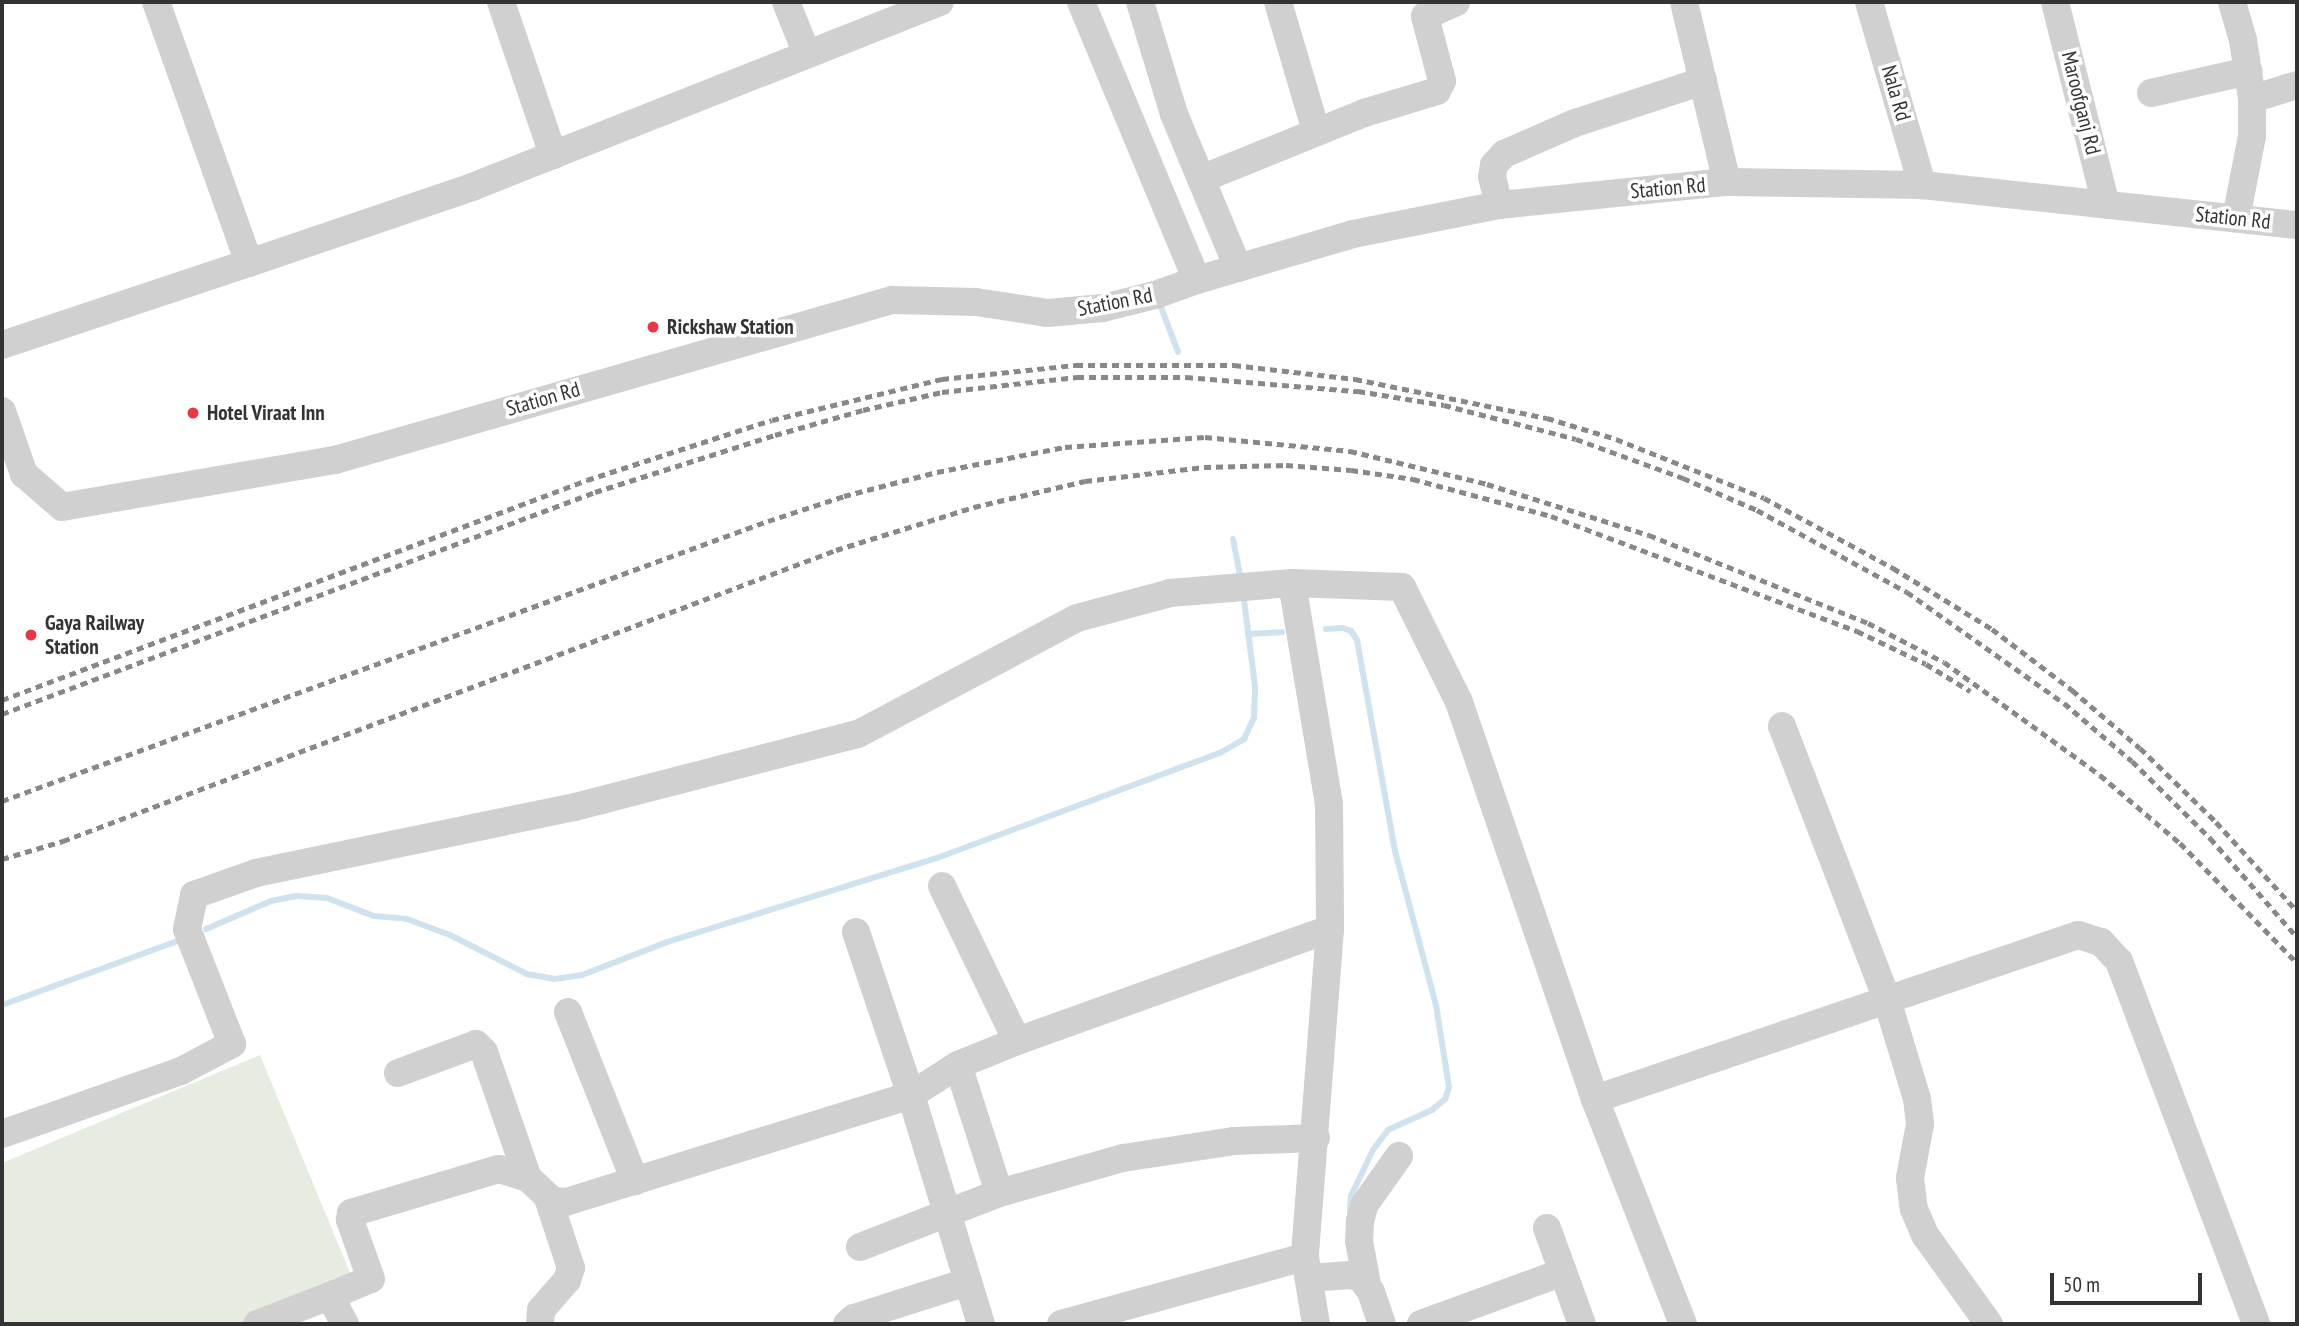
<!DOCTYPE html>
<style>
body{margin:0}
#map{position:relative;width:2299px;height:1326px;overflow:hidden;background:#fff;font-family:"PT Sans Narrow",sans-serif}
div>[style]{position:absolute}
.green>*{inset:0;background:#e6ecdf}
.stream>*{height:6px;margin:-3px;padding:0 3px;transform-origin:3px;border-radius:3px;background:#cfe2ee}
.minor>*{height:28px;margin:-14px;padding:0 14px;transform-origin:14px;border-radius:14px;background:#d0d0d0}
.rail>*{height:5px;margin-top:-2.5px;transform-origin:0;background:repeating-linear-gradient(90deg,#888 0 7px,transparent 0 12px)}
.dots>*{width:19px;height:19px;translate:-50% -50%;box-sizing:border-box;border:4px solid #fff;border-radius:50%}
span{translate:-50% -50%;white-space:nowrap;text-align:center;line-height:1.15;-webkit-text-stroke:7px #fff;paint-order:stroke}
.street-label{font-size:21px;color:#333}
.poi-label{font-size:21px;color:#333;font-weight:700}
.left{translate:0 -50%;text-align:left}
.frame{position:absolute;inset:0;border:4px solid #333;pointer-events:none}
.scale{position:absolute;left:2050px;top:1273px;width:152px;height:32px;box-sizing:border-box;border:4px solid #333;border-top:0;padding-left:9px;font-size:21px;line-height:24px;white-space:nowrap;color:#333;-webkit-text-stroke:5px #fff;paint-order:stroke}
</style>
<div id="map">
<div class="green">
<i style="clip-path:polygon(260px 1055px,353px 1280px,246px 1324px,2px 1324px,2px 1163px)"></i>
</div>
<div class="stream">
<i style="left:1161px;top:307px;width:48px;rotate:69.3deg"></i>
<i style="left:1233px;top:539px;width:36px;rotate:79deg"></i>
<i style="left:1326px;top:629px;width:17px;rotate:-3deg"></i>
<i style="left:1343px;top:628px;width:9px;rotate:21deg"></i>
<i style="left:1351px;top:631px;width:11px;rotate:56deg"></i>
<i style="left:1357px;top:640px;width:214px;rotate:79.8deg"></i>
<i style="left:1395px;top:851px;width:159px;rotate:75.1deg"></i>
<i style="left:1436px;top:1005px;width:83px;rotate:81deg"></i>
<i style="left:1449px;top:1087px;width:13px;rotate:108deg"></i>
<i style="left:1445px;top:1099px;width:17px;rotate:140deg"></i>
<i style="left:1432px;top:1110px;width:48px;rotate:155.6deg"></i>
<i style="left:1388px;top:1130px;width:25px;rotate:127deg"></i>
<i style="left:1373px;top:1150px;width:51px;rotate:115.6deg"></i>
<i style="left:1351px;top:1196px;width:16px;rotate:94deg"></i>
<i style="left:1248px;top:634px;width:34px;rotate:-3deg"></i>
<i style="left:206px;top:929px;width:71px;rotate:-23.3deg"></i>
<i style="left:271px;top:901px;width:26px;rotate:-11deg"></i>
<i style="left:297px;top:896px;width:30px;rotate:4deg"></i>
<i style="left:327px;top:898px;width:50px;rotate:21deg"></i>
<i style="left:374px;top:916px;width:33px;rotate:5deg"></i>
<i style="left:407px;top:919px;width:46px;rotate:20.4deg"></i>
<i style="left:450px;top:935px;width:86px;rotate:26.9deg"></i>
<i style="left:527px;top:974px;width:27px;rotate:10deg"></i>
<i style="left:554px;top:979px;width:28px;rotate:-8deg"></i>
<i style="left:582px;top:975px;width:91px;rotate:-21.2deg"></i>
<i style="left:667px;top:942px;width:283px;rotate:-17.3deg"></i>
<i style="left:937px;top:858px;width:302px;rotate:-20.4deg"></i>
<i style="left:1220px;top:753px;width:28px;rotate:-30deg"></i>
<i style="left:1244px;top:739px;width:23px;rotate:-65deg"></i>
<i style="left:1254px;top:718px;width:32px;rotate:-88deg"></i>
<i style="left:1255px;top:686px;width:87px;rotate:-97.3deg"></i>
<i style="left:2px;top:1005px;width:187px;rotate:-20deg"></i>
</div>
<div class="minor">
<i style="left:501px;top:2px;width:162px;rotate:71.2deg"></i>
<i style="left:786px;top:2px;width:56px;rotate:68deg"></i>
<i style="left:1081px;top:2px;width:301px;rotate:67.4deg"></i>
<i style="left:1140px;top:2px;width:117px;rotate:73.1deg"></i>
<i style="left:1174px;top:114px;width:167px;rotate:67.4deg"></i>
<i style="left:1278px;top:2px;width:134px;rotate:73.6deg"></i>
<i style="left:1684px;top:2px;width:185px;rotate:76.6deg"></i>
<i style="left:1869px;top:2px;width:191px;rotate:73.8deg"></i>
<i style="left:2055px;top:2px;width:209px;rotate:75.9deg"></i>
<i style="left:2232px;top:2px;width:40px;rotate:74deg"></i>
<i style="left:2243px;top:40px;width:60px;rotate:81.3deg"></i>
<i style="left:2252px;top:99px;width:37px;rotate:90deg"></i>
<i style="left:2252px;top:136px;width:84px;rotate:101deg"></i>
<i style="left:2151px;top:93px;width:100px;rotate:-12.7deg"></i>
<i style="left:2252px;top:99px;width:47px;rotate:-17.3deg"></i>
<i style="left:1201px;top:179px;width:176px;rotate:-22deg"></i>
<i style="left:1364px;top:113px;width:76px;rotate:-16.8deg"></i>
<i style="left:1437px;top:91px;width:11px;rotate:-63deg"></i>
<i style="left:1442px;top:81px;width:67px;rotate:-104.7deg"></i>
<i style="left:1425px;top:16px;width:34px;rotate:-24deg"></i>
<i style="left:1499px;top:205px;width:29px;rotate:-104deg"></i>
<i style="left:1492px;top:177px;width:12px;rotate:-81deg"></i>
<i style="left:1494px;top:165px;width:15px;rotate:-48deg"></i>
<i style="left:1504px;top:154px;width:77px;rotate:-23.6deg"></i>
<i style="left:1575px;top:123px;width:135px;rotate:-18.2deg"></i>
<i style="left:249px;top:263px;width:236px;rotate:-18.8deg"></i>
<i style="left:472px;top:187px;width:503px;rotate:-21.57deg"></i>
<i style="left:2px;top:345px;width:260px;rotate:-18.4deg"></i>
<i style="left:249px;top:263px;width:277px;rotate:-109.6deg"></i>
<i style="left:2px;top:411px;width:67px;rotate:70.8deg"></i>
<i style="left:24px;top:474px;width:50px;rotate:41deg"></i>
<i style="left:62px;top:507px;width:277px;rotate:-9.8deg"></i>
<i style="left:335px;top:460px;width:580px;rotate:-16.03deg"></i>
<i style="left:892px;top:300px;width:84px;rotate:1.4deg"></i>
<i style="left:976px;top:302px;width:73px;rotate:8.7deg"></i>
<i style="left:1048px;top:313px;width:55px;rotate:-5.2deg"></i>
<i style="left:1103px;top:308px;width:54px;rotate:-14deg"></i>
<i style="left:1155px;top:295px;width:45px;rotate:-19.7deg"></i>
<i style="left:1197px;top:280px;width:163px;rotate:-16.4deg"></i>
<i style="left:1353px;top:234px;width:149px;rotate:-11.2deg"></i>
<i style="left:1499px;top:205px;width:229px;rotate:-5.8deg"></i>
<i style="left:1727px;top:182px;width:195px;rotate:0.9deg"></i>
<i style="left:1922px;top:185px;width:377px;rotate:6.1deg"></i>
<i style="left:1292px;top:583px;width:224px;rotate:80.5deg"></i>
<i style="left:1329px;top:804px;width:125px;rotate:89.5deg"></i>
<i style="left:1330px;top:929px;width:329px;rotate:94.4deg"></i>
<i style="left:1305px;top:1257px;width:68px;rotate:80.7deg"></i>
<i style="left:1782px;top:726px;width:293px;rotate:69deg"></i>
<i style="left:1887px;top:1000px;width:103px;rotate:73.1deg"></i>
<i style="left:1917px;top:1099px;width:25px;rotate:83deg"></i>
<i style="left:1920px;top:1124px;width:55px;rotate:100.5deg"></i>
<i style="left:1910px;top:1178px;width:31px;rotate:83deg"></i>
<i style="left:1914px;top:1209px;width:28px;rotate:67deg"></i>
<i style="left:1925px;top:1235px;width:110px;rotate:54.3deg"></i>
<i style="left:942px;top:886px;width:172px;rotate:64.2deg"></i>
<i style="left:856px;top:932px;width:172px;rotate:71.4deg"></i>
<i style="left:911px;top:1095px;width:239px;rotate:73deg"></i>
<i style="left:568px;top:1012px;width:182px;rotate:68.4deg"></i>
<i style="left:958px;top:1065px;width:134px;rotate:72.2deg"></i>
<i style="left:398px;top:1073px;width:83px;rotate:-20.4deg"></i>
<i style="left:476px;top:1044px;width:11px;rotate:45deg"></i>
<i style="left:484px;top:1052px;width:133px;rotate:70.8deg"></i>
<i style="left:2px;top:1134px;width:190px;rotate:-19.4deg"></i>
<i style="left:181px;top:1071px;width:58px;rotate:-27.9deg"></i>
<i style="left:232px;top:1044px;width:123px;rotate:-111.4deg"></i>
<i style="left:187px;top:929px;width:35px;rotate:-78deg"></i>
<i style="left:194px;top:895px;width:66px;rotate:-19.5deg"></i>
<i style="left:256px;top:873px;width:326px;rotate:-11.7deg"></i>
<i style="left:575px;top:807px;width:292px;rotate:-14.5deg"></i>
<i style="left:858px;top:734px;width:248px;rotate:-27.9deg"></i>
<i style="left:1077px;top:618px;width:96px;rotate:-15deg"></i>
<i style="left:1170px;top:593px;width:122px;rotate:-4.7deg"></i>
<i style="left:1292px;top:583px;width:110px;rotate:2.1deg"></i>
<i style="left:1402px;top:587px;width:128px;rotate:63.6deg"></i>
<i style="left:1459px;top:702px;width:420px;rotate:71.1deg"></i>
<i style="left:1547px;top:1228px;width:102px;rotate:70deg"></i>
<i style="left:860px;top:1247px;width:149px;rotate:-21.2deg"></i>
<i style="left:999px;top:1193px;width:129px;rotate:-15.8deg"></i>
<i style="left:1123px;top:1158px;width:112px;rotate:-8.7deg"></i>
<i style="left:1234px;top:1141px;width:82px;rotate:-2.1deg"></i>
<i style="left:1309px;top:1278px;width:41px;rotate:-4.2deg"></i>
<i style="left:1350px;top:1275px;width:11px;rotate:15deg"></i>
<i style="left:1361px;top:1278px;width:17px;rotate:54deg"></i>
<i style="left:1371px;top:1292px;width:34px;rotate:71deg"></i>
<i style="left:1367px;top:1284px;width:44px;rotate:-100.5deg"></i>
<i style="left:1359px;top:1241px;width:20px;rotate:-87deg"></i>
<i style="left:1360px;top:1221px;width:18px;rotate:-74deg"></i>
<i style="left:1365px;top:1204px;width:59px;rotate:-54.7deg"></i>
<i style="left:330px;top:1296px;width:44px;rotate:-22.5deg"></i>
<i style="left:371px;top:1279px;width:63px;rotate:-109.6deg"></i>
<i style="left:350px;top:1220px;width:7px;rotate:-82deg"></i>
<i style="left:351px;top:1213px;width:154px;rotate:-16.6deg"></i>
<i style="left:499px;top:1169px;width:30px;rotate:17deg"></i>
<i style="left:528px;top:1178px;width:34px;rotate:43deg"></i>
<i style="left:553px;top:1201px;width:13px;rotate:4deg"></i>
<i style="left:566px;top:1202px;width:361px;rotate:-17.2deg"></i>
<i style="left:911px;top:1095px;width:56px;rotate:-32.6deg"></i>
<i style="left:958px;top:1065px;width:64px;rotate:-22.1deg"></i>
<i style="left:1017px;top:1041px;width:332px;rotate:-19.7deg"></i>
<i style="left:257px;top:1324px;width:78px;rotate:-21deg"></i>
<i style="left:330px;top:1296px;width:32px;rotate:62deg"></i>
<i style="left:540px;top:1324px;width:14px;rotate:-86deg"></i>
<i style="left:541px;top:1310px;width:40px;rotate:-49deg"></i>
<i style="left:567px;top:1280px;width:13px;rotate:-72deg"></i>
<i style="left:571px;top:1268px;width:74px;rotate:-108.2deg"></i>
<i style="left:847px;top:1324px;width:9px;rotate:-41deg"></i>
<i style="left:854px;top:1318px;width:119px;rotate:-17.7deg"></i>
<i style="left:1061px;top:1324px;width:253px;rotate:-15.4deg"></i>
<i style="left:1421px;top:1324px;width:151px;rotate:-20.1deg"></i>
<i style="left:1683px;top:1324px;width:242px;rotate:-111.4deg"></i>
<i style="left:1595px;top:1099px;width:510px;rotate:-18.75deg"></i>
<i style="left:2078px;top:935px;width:24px;rotate:17deg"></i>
<i style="left:2101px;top:942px;width:26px;rotate:47deg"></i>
<i style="left:2119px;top:961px;width:388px;rotate:69.3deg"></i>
</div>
<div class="rail">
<i style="left:2px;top:700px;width:625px;rotate:-20.61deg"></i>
<i style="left:587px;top:480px;width:194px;rotate:-18deg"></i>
<i style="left:772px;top:420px;width:175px;rotate:-13.6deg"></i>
<i style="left:942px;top:379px;width:135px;rotate:-6deg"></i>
<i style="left:1076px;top:365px;width:158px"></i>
<i style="left:1234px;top:365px;width:122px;rotate:6.6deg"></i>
<i style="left:1355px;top:379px;width:196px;rotate:11.5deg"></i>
<i style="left:1547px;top:418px;width:72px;rotate:16.9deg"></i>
<i style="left:1616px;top:439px;width:159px;rotate:21.7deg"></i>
<i style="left:1764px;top:498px;width:147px;rotate:28.5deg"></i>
<i style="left:1893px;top:568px;width:116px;rotate:31.6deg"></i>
<i style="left:1992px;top:629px;width:101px;rotate:37.3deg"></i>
<i style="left:2072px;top:690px;width:89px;rotate:40.5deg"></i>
<i style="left:2140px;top:748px;width:106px;rotate:44.2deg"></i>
<i style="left:2216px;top:822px;width:120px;rotate:47.7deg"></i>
<i style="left:2px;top:714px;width:633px;rotate:-20.52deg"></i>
<i style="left:595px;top:492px;width:189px;rotate:-17.6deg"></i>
<i style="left:775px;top:435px;width:91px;rotate:-15.9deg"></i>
<i style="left:863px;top:410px;width:81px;rotate:-12.8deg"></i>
<i style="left:942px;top:392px;width:136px;rotate:-6.3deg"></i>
<i style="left:1077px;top:377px;width:109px"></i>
<i style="left:1186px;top:377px;width:173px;rotate:4.7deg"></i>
<i style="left:1358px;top:391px;width:87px;rotate:9.2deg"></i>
<i style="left:1444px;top:405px;width:136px;rotate:14.4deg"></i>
<i style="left:1576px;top:439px;width:114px;rotate:20deg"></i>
<i style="left:1683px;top:478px;width:81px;rotate:23.4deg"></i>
<i style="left:1757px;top:510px;width:171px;rotate:28.7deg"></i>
<i style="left:1907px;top:592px;width:192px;rotate:35.3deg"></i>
<i style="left:2064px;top:703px;width:89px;rotate:40.5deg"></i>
<i style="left:2132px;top:761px;width:110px;rotate:44.6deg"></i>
<i style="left:2210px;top:838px;width:132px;rotate:48.7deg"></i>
<i style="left:2px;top:801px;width:816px;rotate:-20.08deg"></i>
<i style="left:768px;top:521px;width:80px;rotate:-18.2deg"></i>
<i style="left:844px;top:496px;width:96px;rotate:-14.5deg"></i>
<i style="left:937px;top:472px;width:130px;rotate:-11.1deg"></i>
<i style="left:1065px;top:447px;width:140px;rotate:-4.1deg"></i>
<i style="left:1205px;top:437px;width:146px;rotate:5.5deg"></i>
<i style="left:1350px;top:451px;width:141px;rotate:13.5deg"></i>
<i style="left:1487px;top:484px;width:170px;rotate:17.5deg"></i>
<i style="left:1649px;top:535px;width:236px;rotate:21.9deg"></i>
<i style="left:1868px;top:623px;width:85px;rotate:27.2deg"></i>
<i style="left:1944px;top:662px;width:193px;rotate:35.9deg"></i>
<i style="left:2100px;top:775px;width:105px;rotate:40.4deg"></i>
<i style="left:2180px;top:843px;width:168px;rotate:45.7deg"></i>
<i style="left:2px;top:859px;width:64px;rotate:-16.4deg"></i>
<i style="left:63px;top:841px;width:826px;rotate:-20.63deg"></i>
<i style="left:836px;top:550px;width:145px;rotate:-17.3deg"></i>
<i style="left:974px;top:507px;width:114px;rotate:-13.2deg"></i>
<i style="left:1085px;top:481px;width:120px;rotate:-6.7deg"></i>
<i style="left:1204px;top:467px;width:82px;rotate:-1.4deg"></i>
<i style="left:1286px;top:465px;width:65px;rotate:4.4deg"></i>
<i style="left:1351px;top:470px;width:63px;rotate:8.3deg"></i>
<i style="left:1413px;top:479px;width:143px;rotate:15deg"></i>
<i style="left:1551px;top:516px;width:327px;rotate:20.6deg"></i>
<i style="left:1857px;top:631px;width:76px;rotate:25.6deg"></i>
<i style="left:1926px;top:664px;width:52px;rotate:31.5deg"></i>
</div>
<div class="dots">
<i style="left:653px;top:327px;background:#e63946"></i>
<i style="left:193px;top:413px;background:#e63946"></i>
<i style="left:31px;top:635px;background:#e63946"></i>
</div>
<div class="street-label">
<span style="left:1896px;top:93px;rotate:74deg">Nala Rd</span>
<span style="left:2081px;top:103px;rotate:76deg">Maroofganj Rd</span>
<span style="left:1668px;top:188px;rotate:-5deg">Station Rd</span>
<span style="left:2233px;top:218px;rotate:6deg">Station Rd</span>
<span style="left:1115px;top:302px;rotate:-11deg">Station Rd</span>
<span style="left:543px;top:399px;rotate:-16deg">Station Rd</span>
</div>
<div class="poi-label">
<span class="left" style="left:667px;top:327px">Rickshaw Station</span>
<span class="left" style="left:207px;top:413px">Hotel Viraat Inn</span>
<span class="left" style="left:45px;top:635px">Gaya Railway<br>Station</span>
</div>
<div class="frame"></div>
<div class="scale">50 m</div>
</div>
